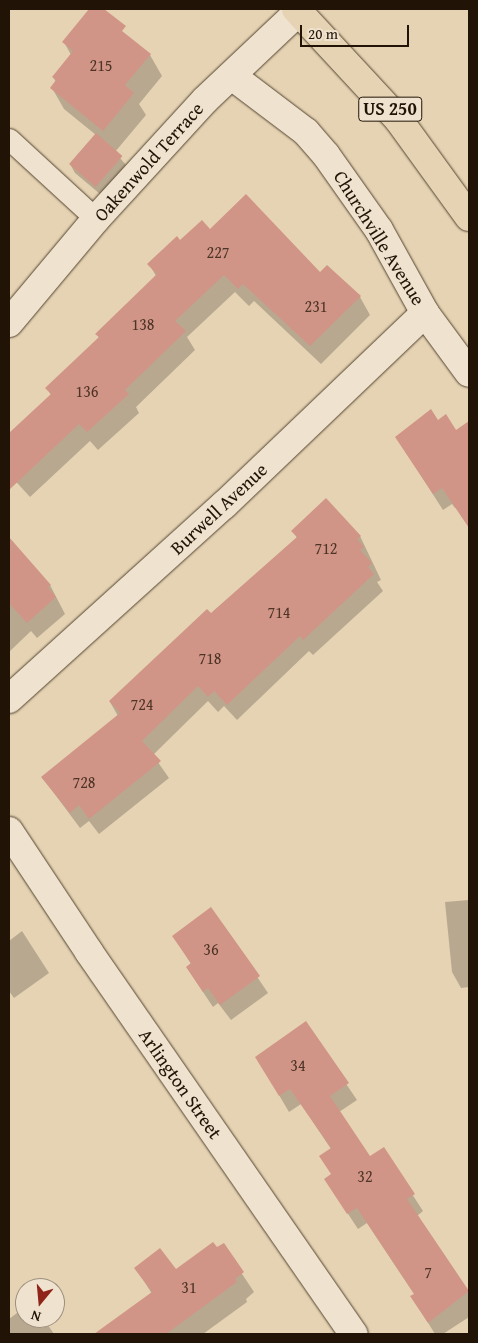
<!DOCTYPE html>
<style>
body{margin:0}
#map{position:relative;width:478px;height:1343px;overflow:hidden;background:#e6d3b3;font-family:"Gentium Book Plus",serif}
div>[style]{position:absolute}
.shadow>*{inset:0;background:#0003}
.building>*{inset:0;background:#d19587;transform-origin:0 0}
.roads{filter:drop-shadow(0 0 1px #524431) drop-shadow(0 0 1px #524431)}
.lane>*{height:21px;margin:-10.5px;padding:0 10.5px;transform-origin:10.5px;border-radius:10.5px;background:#efe2ce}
.street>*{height:28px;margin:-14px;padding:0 14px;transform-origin:14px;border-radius:14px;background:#efe2ce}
.primary>*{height:28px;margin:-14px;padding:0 14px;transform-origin:14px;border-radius:14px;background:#e6d3b3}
span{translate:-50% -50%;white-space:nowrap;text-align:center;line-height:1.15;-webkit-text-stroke:4px #efe2ce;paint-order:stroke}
.number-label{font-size:16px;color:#4d3426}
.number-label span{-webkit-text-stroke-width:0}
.shield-label span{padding:1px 4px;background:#efe2ce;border:1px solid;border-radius:4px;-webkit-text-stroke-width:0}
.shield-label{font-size:18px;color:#211406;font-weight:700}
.street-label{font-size:19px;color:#211406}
.frame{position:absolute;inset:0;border:10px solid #211406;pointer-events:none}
.north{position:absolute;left:15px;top:1278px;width:50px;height:50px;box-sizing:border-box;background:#efe2ce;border:1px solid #9d907e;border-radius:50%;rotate:197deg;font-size:14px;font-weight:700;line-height:20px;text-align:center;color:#211406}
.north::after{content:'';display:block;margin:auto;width:18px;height:22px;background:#8f2418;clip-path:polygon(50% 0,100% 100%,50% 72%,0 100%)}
.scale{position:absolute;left:300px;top:25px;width:109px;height:22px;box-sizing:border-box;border:2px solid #211406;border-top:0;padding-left:6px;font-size:15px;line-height:18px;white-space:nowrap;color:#211406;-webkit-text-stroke:4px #efe2ce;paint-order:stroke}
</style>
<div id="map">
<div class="shadow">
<i style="clip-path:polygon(91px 9px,95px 9px,150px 55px,162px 76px,139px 104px,146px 115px,115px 152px,126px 165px,100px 194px,75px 173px,70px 164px,96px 135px,64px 109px,52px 88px,56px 82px,53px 77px,71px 55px,64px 42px)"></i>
<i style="clip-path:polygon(210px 231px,320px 274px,360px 297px,370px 315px,321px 364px,254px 301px,249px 306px,235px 292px,187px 337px,195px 350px,136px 407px,139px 413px,98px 450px,90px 441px,30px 497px,9px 474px,9px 434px,51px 395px,47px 388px,99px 338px,97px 334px,156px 276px,149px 264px,180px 242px)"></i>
<i style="clip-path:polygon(438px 422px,456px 431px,461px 428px,469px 440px,469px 498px,455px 508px,452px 504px,443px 510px,396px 437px)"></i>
<i style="clip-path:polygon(293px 531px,360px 536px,381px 580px,377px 582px,383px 591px,313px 655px,309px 651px,237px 720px,224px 706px,218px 712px,208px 701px,153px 755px,169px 778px,99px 834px,89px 821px,80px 828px,42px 777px,118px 716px,110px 702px,297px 538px)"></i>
<i style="clip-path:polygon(10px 541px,50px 585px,65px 614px,37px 638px,31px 631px,9px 652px)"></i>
<i style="clip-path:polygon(469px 900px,469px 987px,461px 988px,452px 972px,445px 902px)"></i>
<i style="clip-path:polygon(211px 909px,268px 993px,231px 1020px,218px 1003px,213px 1007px,197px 983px,187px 967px,191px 964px,173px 936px)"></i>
<i style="clip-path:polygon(22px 931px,49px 973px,14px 998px,9px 991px,9px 941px)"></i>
<i style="clip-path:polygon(305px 1023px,357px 1100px,339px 1112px,370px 1158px,383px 1149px,423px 1211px,417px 1216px,469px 1294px,469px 1317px,443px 1334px,435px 1334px,412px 1297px,415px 1295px,367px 1223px,358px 1229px,325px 1179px,332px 1175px,331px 1149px,301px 1104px,289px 1112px,266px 1073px)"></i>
<i style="clip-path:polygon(223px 1245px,254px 1292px,246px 1299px,247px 1302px,203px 1334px,96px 1334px,152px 1294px,136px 1268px,175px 1270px)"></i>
<i style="clip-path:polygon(25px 1307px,25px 1318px,43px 1318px,54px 1334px,9px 1334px,9px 1319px)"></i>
</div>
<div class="building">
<i style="clip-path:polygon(89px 9px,104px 9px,126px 26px,122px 31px,151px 54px,125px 85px,134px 93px,103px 131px,50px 88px,56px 80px,52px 77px,73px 51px,62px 42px)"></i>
<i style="left:96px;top:133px;width:35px;height:41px;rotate:41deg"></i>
<i style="clip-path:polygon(246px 194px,320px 272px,327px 265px,361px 296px,310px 346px,243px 284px,238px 289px,224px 275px,175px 321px,186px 331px,125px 390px,129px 394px,87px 432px,79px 424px,9px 490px,9px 433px,51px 394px,45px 388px,99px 337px,95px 334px,157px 274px,147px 264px,177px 236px,180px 240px,202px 220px,210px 229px)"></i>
<i style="clip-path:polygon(431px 409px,438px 420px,446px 414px,456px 430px,469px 421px,469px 528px,442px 488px,433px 494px,395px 437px)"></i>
<i style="clip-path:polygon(326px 498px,361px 536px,357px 539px,364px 547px,360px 550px,372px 563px,368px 567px,374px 574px,303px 640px,300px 636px,227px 705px,214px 691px,208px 697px,198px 686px,142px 741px,161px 761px,89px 819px,79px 805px,70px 813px,41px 777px,120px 713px,109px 701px,207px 609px,211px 613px,297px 537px,291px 531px)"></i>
<i style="clip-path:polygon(9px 537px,51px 585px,48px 587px,56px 597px,27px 623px,9px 603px)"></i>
<i style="clip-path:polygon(211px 907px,260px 976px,220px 1005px,208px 988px,203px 992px,186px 967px,191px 963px,172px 936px)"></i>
<i style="clip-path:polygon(306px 1021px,349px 1083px,330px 1096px,370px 1156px,384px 1147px,415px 1194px,407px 1199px,469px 1291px,428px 1323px,410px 1296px,414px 1294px,357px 1208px,347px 1214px,324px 1179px,331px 1174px,319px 1156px,331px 1148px,290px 1089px,279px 1096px,255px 1057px)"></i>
<i style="clip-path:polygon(213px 1242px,217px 1247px,224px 1243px,244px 1272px,235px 1279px,237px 1282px,166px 1334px,94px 1334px,152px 1292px,134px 1268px,160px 1248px,176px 1269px)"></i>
</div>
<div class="roads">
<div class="lane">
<i style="left:9px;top:139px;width:118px;rotate:42.6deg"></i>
</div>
<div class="street">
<i style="left:232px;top:76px;width:93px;rotate:37.1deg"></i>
<i style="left:306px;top:132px;width:30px;rotate:49deg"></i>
<i style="left:326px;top:155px;width:92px;rotate:54.8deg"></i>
<i style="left:379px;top:230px;width:95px;rotate:61deg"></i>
<i style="left:425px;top:313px;width:74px;rotate:53.7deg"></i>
<i style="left:9px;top:323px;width:136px;rotate:-50.1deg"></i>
<i style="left:96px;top:219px;width:161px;rotate:-47.5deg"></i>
<i style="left:205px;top:100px;width:129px;rotate:-43.4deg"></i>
<i style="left:9px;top:699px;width:290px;rotate:-42.1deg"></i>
<i style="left:224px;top:505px;width:278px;rotate:-43.7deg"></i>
<i style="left:9px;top:831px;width:145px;rotate:56.5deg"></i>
<i style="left:89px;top:952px;width:465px;rotate:55.3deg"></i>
</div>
<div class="primary">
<i style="left:296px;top:9px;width:150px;rotate:47.2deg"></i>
<i style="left:398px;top:119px;width:121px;rotate:54.1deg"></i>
</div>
</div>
<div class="number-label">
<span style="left:101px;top:65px">215</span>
<span style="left:218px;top:252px">227</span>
<span style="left:316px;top:306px">231</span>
<span style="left:143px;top:324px">138</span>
<span style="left:87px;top:391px">136</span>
<span style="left:326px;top:548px">712</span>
<span style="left:279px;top:612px">714</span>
<span style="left:210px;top:658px">718</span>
<span style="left:142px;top:704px">724</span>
<span style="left:84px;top:782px">728</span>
<span style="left:211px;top:949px">36</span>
<span style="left:298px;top:1065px">34</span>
<span style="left:365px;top:1176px">32</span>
<span style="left:428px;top:1272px">7</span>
<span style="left:189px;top:1287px">31</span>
</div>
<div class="shield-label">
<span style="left:390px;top:109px">US 250</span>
</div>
<div class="street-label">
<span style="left:149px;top:162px;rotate:-48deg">Oakenwold Terrace</span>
<span style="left:379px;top:238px;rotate:58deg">Churchville Avenue</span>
<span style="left:219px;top:509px;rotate:-43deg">Burwell Avenue</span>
<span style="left:180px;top:1084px;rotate:55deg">Arlington Street</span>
</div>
<div class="frame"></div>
<div class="north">N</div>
<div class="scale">20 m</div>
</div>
